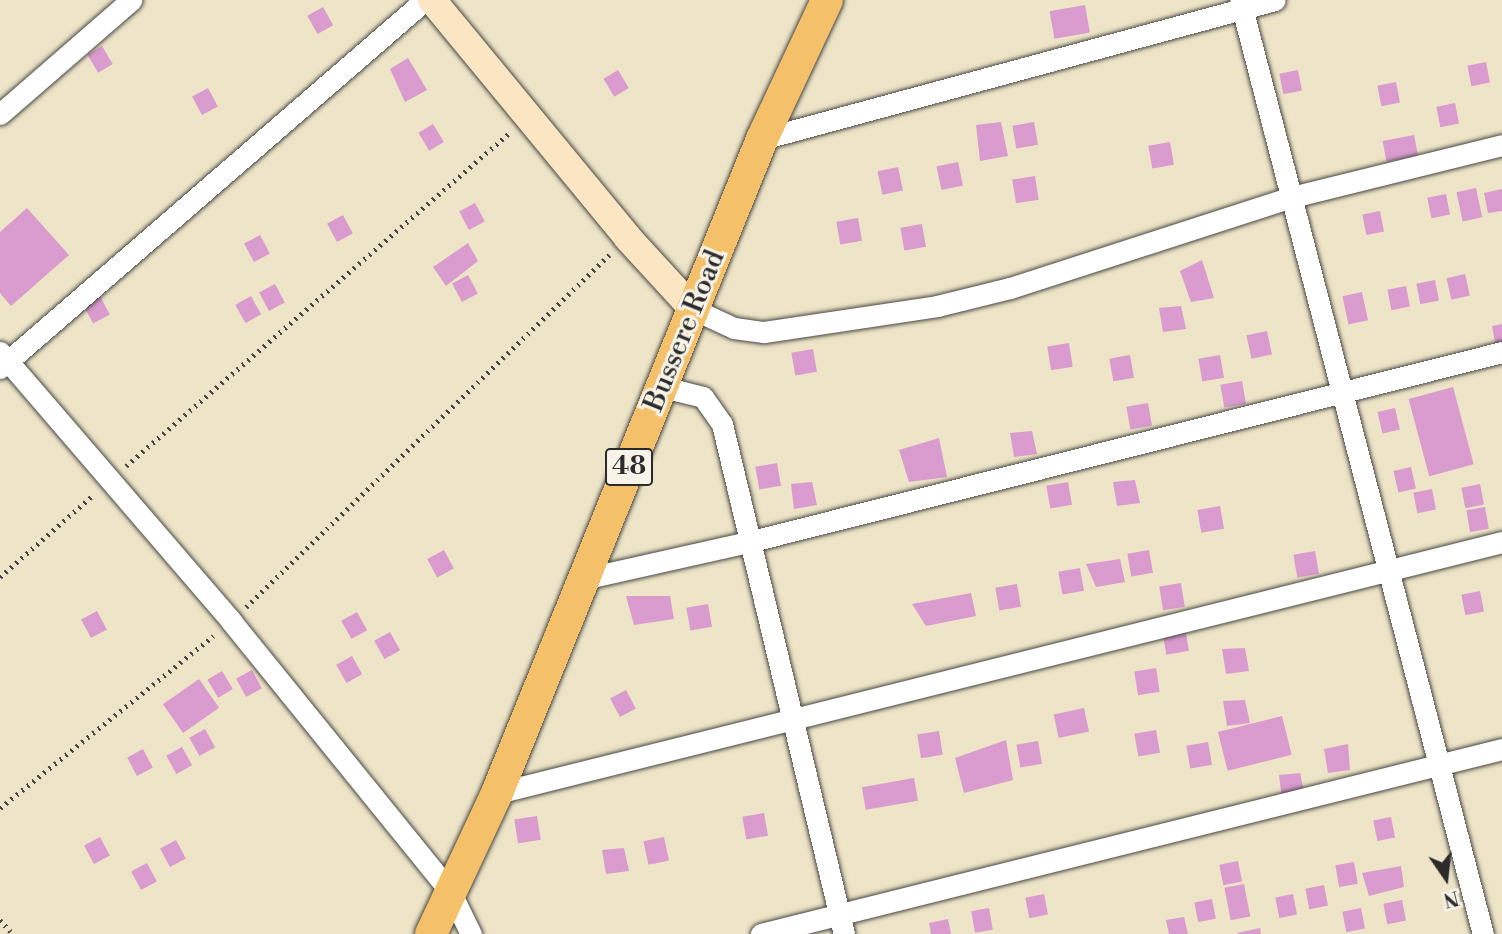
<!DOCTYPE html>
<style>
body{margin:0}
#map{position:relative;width:1502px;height:934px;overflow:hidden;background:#eee5c8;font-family:"Libre Bodoni",serif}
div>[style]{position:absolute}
.building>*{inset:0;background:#da9bcf;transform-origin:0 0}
.path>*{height:4.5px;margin-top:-2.25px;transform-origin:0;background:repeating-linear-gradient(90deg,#484743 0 2px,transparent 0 7px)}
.roads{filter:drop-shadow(0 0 2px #484743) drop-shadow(0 0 2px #484743)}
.street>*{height:21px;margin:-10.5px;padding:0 10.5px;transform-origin:10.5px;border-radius:10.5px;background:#fff}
.secondary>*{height:28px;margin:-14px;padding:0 14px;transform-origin:14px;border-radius:14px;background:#fbe6c3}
.primary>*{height:32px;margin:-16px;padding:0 16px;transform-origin:16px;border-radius:16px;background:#f4c16a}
span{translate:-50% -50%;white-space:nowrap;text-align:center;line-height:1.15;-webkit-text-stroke:6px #f7f3e8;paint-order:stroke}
.shield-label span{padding:2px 5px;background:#f7f3e8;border:2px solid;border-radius:5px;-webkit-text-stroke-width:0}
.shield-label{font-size:26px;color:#2b2b2b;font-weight:700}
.street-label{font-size:28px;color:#2b2b2b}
.north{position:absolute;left:1411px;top:843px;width:70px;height:70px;-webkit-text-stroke:5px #f7f3e8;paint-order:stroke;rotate:166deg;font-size:19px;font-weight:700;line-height:28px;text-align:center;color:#2b2b2b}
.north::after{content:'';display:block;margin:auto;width:24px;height:32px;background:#2b2b2b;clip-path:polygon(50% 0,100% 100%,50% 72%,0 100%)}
</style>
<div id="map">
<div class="building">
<i style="left:1085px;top:5px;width:28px;height:36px;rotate:80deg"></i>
<i style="left:323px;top:7px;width:21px;height:18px;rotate:61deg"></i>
<i style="left:102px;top:46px;width:21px;height:17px;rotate:59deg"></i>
<i style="clip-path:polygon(408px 58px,427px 90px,405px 102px,390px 69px)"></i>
<i style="left:1486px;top:62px;width:21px;height:19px;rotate:79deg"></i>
<i style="left:618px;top:70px;width:21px;height:17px;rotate:59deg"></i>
<i style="left:1298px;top:70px;width:21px;height:19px;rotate:79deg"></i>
<i style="left:1396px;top:82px;width:21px;height:19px;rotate:79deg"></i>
<i style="left:208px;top:88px;width:21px;height:18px;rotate:62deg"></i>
<i style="left:1455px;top:103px;width:21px;height:19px;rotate:79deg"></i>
<i style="clip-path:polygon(1001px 122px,1008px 156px,980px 161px,976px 125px)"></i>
<i style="left:1034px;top:122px;width:23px;height:22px;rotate:80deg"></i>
<i style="left:433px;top:124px;width:21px;height:17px;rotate:59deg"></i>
<i style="left:1414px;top:135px;width:21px;height:32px;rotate:79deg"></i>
<i style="left:1170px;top:142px;width:23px;height:22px;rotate:80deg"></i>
<i style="left:958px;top:162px;width:24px;height:22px;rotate:78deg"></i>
<i style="left:898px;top:167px;width:24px;height:21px;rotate:78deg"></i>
<i style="left:1035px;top:176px;width:24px;height:23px;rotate:81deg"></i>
<i style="left:1476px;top:188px;width:30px;height:20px;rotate:78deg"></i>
<i style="clip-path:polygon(1502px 189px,1502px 211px,1488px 213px,1484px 193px)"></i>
<i style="left:1446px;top:194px;width:21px;height:19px;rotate:79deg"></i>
<i style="left:475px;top:203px;width:21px;height:18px;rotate:62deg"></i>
<i style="clip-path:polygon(27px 208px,69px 255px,11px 306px,0 293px,0 232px)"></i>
<i style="left:1380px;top:211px;width:21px;height:18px;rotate:79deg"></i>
<i style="left:343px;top:215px;width:21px;height:18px;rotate:62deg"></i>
<i style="left:858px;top:218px;width:23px;height:22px;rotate:80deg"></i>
<i style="left:922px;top:224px;width:23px;height:22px;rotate:80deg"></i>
<i style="left:260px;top:235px;width:21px;height:18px;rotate:62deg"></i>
<i style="clip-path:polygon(468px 243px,478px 261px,446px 286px,433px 267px)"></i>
<i style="clip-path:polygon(1202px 260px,1214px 298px,1191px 302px,1180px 271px)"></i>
<i style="left:1465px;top:274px;width:22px;height:19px;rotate:77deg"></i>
<i style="left:468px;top:275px;width:21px;height:18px;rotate:62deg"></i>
<i style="left:1435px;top:280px;width:21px;height:19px;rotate:79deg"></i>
<i style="left:275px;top:284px;width:21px;height:18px;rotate:62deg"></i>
<i style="left:1406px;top:286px;width:21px;height:19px;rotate:79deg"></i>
<i style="left:1362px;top:292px;width:29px;height:20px;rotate:78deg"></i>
<i style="left:100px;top:296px;width:21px;height:19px;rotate:62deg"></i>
<i style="left:251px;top:296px;width:21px;height:18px;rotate:61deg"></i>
<i style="clip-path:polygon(1181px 306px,1186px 329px,1163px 332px,1159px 308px)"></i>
<i style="clip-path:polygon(1502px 324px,1502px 346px,1496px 348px,1492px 326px)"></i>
<i style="left:1267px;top:331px;width:24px;height:21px;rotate:78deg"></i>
<i style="left:1069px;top:343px;width:24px;height:22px;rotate:81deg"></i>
<i style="left:813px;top:349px;width:23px;height:22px;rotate:80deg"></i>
<i style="left:1130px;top:355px;width:23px;height:21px;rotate:80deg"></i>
<i style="left:1220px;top:355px;width:23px;height:22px;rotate:80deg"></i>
<i style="left:1242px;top:381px;width:23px;height:22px;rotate:80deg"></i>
<i style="left:1453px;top:387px;width:80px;height:46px;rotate:75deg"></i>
<i style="left:1148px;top:403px;width:23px;height:22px;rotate:80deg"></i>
<i style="left:1395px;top:408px;width:22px;height:18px;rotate:77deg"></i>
<i style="clip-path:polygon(1032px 431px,1037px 454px,1014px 457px,1010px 433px)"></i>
<i style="clip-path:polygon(939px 438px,947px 477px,909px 482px,899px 450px)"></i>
<i style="left:777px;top:463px;width:23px;height:22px;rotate:80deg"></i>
<i style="left:1411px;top:467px;width:22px;height:18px;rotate:77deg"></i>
<i style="clip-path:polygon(1135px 480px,1140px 503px,1117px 506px,1113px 482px)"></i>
<i style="clip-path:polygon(812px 482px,817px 505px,794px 509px,791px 484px)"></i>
<i style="left:1068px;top:482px;width:23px;height:22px;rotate:80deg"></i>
<i style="left:1480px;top:484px;width:21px;height:19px;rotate:79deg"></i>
<i style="left:1432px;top:489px;width:21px;height:19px;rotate:79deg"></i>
<i style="left:1220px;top:506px;width:23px;height:23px;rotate:80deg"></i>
<i style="left:1485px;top:507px;width:22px;height:19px;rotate:80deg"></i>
<i style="left:444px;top:550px;width:21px;height:19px;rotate:62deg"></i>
<i style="left:1149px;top:550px;width:23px;height:22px;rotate:80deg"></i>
<i style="left:1315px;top:551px;width:23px;height:22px;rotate:80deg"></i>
<i style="clip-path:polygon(1120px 559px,1125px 582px,1096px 587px,1086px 564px)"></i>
<i style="left:1080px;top:568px;width:23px;height:22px;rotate:80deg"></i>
<i style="left:1181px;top:583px;width:24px;height:22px;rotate:81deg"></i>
<i style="left:1017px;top:584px;width:23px;height:22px;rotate:80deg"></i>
<i style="left:1480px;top:591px;width:21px;height:19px;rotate:79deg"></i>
<i style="clip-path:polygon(971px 593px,976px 616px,926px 626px,912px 604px)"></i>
<i style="clip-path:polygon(626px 596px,670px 596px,674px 619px,634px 625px)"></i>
<i style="left:708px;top:604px;width:23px;height:22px;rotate:80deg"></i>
<i style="left:97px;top:611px;width:21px;height:18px;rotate:62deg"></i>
<i style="left:357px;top:612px;width:21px;height:18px;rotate:61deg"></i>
<i style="left:1185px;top:628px;width:23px;height:23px;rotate:80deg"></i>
<i style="left:390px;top:632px;width:21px;height:18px;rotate:61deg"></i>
<i style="clip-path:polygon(1245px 648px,1249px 671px,1226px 674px,1222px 649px)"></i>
<i style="left:352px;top:656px;width:21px;height:18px;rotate:61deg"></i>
<i style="left:1156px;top:668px;width:24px;height:22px;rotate:81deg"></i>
<i style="left:252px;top:670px;width:21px;height:18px;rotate:62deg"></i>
<i style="left:222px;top:671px;width:21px;height:17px;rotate:59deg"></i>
<i style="left:199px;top:679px;width:35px;height:44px;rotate:55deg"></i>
<i style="left:626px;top:690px;width:21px;height:18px;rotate:62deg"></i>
<i style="clip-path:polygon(1245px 700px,1250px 723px,1227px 726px,1223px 701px)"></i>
<i style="left:1084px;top:708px;width:24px;height:31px;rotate:78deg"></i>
<i style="left:1282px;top:716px;width:40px;height:66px;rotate:76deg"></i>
<i style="left:205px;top:729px;width:21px;height:18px;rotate:61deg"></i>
<i style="left:1156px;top:730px;width:23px;height:22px;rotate:80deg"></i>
<i style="left:939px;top:731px;width:24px;height:22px;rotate:81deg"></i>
<i style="clip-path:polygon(1006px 740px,1013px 780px,964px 793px,955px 758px)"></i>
<i style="left:1038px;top:741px;width:23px;height:22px;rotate:80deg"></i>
<i style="left:1208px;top:742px;width:23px;height:22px;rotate:80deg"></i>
<i style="clip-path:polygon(1348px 744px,1350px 770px,1328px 773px,1324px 749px)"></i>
<i style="left:182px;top:747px;width:21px;height:18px;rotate:61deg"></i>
<i style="left:143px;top:749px;width:21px;height:18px;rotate:62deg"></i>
<i style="clip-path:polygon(1300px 773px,1305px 796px,1282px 800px,1279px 775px)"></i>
<i style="left:914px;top:778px;width:23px;height:53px;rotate:80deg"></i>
<i style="left:764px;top:813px;width:23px;height:22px;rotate:80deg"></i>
<i style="left:537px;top:816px;width:24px;height:23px;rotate:81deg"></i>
<i style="left:1391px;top:817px;width:21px;height:18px;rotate:79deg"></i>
<i style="left:100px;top:837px;width:21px;height:18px;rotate:62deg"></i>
<i style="left:664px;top:837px;width:24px;height:21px;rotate:78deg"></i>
<i style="left:176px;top:840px;width:21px;height:18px;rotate:62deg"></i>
<i style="clip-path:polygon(624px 848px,629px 871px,606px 874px,602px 850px)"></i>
<i style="left:1238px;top:861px;width:21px;height:19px;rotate:79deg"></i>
<i style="left:1354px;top:862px;width:22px;height:19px;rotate:80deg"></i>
<i style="left:147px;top:863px;width:21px;height:18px;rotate:62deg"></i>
<i style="clip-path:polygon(1401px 866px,1404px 887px,1369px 896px,1362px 873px)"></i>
<i style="left:1244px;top:884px;width:33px;height:20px;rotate:79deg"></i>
<i style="left:1324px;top:885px;width:21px;height:19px;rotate:79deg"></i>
<i style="left:1044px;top:894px;width:21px;height:19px;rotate:79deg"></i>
<i style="left:1293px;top:894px;width:21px;height:18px;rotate:79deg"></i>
<i style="left:1212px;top:899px;width:20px;height:18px;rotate:79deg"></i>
<i style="left:1402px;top:900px;width:21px;height:19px;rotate:79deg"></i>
<i style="left:989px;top:908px;width:22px;height:18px;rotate:80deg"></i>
<i style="left:1361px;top:908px;width:21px;height:19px;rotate:79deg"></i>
<i style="clip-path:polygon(1184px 917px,1188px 934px,1169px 934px,1166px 920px)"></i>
<i style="clip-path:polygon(948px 919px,951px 934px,931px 934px,929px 923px)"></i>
<i style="clip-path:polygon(1260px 928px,1261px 934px,1238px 934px,1237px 933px)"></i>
</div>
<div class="path">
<i style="left:126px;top:466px;width:506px;rotate:-40.99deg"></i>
<i style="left:0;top:577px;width:125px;rotate:-41.4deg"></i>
<i style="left:246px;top:607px;width:506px;rotate:-44.12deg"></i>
<i style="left:0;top:808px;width:274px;rotate:-38.9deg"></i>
<i style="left:0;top:920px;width:19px;rotate:47deg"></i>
</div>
<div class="roads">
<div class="street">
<i style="left:1240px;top:0;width:965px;rotate:75.42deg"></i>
<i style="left:0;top:114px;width:174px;rotate:-41deg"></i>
<i style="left:762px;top:139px;width:531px;rotate:-15.16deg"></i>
<i style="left:693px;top:309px;width:45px;rotate:24.9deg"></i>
<i style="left:734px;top:328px;width:30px;rotate:8deg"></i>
<i style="left:764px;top:332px;width:175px;rotate:-8.5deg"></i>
<i style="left:937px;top:306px;width:75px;rotate:-13.9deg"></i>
<i style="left:1010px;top:288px;width:296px;rotate:-17.9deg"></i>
<i style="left:1292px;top:197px;width:216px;rotate:-13.9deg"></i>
<i style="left:0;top:352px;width:355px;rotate:49.3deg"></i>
<i style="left:231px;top:621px;width:350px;rotate:51deg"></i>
<i style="left:451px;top:893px;width:46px;rotate:64deg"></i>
<i style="left:0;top:368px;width:562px;rotate:-40.89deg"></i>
<i style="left:663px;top:387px;width:41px;rotate:14deg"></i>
<i style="left:703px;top:397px;width:33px;rotate:55deg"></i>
<i style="left:722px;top:424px;width:524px;rotate:76.55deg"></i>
<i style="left:583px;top:579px;width:169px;rotate:-12.6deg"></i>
<i style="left:748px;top:542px;width:778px;rotate:-14.14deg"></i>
<i style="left:497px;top:793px;width:1036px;rotate:-14.02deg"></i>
<i style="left:761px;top:934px;width:764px;rotate:-14.02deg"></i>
</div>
<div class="secondary">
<i style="left:432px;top:0;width:308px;rotate:50.5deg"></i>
<i style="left:628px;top:238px;width:96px;rotate:47.5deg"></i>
</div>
<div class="primary">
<i style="left:431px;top:934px;width:156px;rotate:-64.9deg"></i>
<i style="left:497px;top:793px;width:706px;rotate:-67.94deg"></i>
<i style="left:762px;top:139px;width:153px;rotate:-64.9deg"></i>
</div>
</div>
<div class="shield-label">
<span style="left:629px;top:467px">48</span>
</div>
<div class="street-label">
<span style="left:685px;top:331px;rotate:-68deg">Bussere Road</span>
</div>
<div class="north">N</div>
</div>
